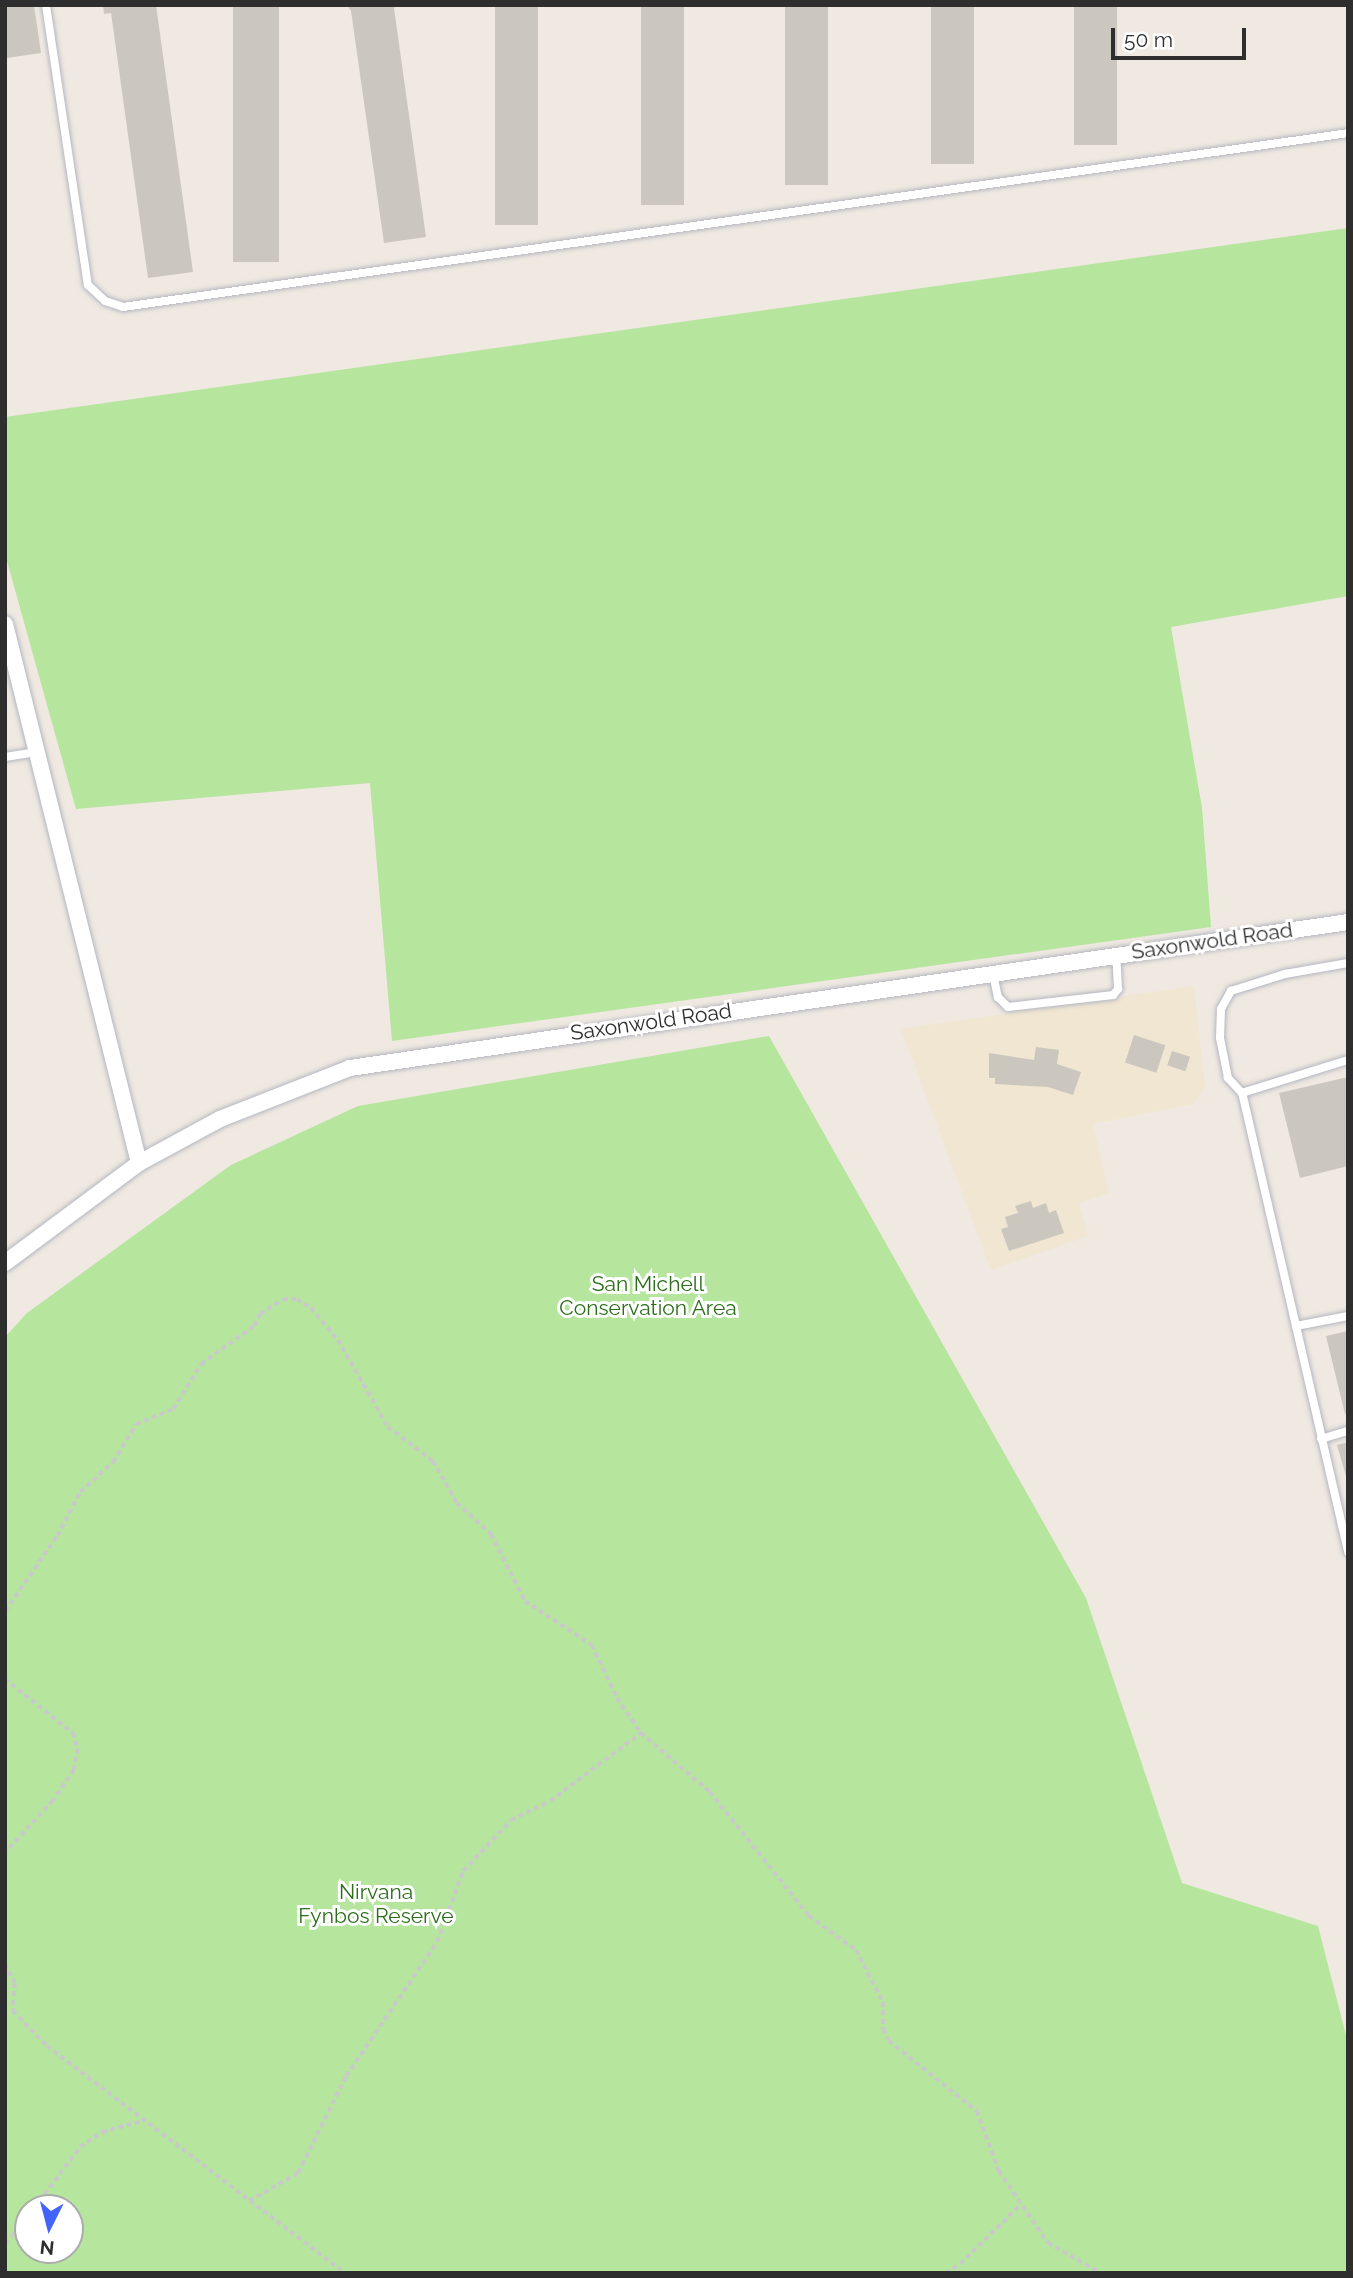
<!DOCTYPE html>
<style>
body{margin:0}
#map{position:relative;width:1353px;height:2278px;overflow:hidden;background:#efe9e1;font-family:Raleway,sans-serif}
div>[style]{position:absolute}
.education>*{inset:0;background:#f0e6d1}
.green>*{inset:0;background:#b6e59e}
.building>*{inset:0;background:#cbc7bf;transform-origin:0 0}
.path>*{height:3.5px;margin-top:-1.75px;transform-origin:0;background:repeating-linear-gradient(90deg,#c9c9c9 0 5px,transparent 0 8.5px)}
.roads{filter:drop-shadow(0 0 2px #b4b7c1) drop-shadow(0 0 2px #b4b7c1)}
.lane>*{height:8px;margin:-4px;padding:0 4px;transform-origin:4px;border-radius:4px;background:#fff}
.street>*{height:16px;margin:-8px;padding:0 8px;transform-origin:8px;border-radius:8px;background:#fff}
span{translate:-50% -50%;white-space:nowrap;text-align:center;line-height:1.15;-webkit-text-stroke:6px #fff;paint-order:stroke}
.street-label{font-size:21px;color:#2e2e2e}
.park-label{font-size:21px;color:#2c6e1b}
.frame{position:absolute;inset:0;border:7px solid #2e2e2e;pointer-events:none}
.north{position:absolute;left:14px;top:2194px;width:70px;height:70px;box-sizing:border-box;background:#fff;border:2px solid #ababab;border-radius:50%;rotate:186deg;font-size:19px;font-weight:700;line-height:28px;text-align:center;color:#2e2e2e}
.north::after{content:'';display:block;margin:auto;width:24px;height:32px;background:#4264fb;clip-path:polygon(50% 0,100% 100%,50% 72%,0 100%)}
.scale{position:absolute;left:1111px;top:28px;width:135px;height:32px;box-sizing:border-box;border:4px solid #2e2e2e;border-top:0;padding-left:9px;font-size:21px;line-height:24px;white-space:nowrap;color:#2e2e2e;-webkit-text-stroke:5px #fff;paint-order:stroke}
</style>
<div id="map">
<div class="education">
<i style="clip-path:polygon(1194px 986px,1205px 1088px,1194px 1104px,1093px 1124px,1109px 1193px,1079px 1203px,1088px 1236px,991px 1270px,901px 1029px)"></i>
</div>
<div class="green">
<i style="clip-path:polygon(1348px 228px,1348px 596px,1171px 627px,1202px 808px,1211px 927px,392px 1041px,370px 783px,76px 809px,5px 554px,5px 417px)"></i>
<i style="clip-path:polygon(evenodd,769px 1036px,1086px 1598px,1182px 1883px,1318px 1926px,1348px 2043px,1348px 2273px,5px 2273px,5px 1337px,27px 1313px,231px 1165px,358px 1106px,769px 1036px,28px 2208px,70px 2208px,70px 2250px,28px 2250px,28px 2208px)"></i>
</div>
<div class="building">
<i style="clip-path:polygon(5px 5px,34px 5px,41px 53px,7px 58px)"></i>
<i style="clip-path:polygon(103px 5px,156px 5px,193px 272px,148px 278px,111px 13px,104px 14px)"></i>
<i style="left:233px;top:5px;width:46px;height:257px"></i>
<i style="clip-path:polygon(347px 5px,397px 5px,394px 8px,426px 237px,384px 243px,351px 11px)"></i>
<i style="left:495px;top:5px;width:43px;height:220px"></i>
<i style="left:641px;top:5px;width:43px;height:200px"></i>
<i style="left:785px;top:5px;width:43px;height:180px"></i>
<i style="left:931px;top:5px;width:43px;height:159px"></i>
<i style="left:1074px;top:5px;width:43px;height:140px"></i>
<i style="left:1134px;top:1035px;width:33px;height:29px;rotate:18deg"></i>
<i style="clip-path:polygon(1036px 1047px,1059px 1050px,1057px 1064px,1081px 1072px,1073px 1095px,1048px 1087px,995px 1084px,995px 1078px,989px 1078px,989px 1053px,1034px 1060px)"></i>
<i style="left:1172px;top:1051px;width:19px;height:15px;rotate:18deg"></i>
<i style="clip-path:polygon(1348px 1077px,1348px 1166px,1300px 1178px,1279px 1093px)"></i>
<i style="clip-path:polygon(1031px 1201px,1033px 1208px,1046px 1203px,1049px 1213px,1056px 1210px,1064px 1233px,1009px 1251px,1001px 1229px,1008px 1227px,1005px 1217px,1018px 1213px,1015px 1206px)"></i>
<i style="clip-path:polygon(1348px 1331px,1348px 1413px,1345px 1414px,1326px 1336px)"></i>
<i style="clip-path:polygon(1348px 1442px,1348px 1480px,1347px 1480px,1337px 1445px)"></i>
</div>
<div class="path">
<i style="left:5px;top:1611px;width:91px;rotate:-55.3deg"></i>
<i style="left:57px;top:1536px;width:50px;rotate:-62.4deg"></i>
<i style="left:80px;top:1492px;width:45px;rotate:-42.3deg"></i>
<i style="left:113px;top:1462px;width:44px;rotate:-58.8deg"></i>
<i style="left:136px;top:1424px;width:40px;rotate:-22deg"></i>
<i style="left:173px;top:1409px;width:53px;rotate:-58.1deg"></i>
<i style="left:201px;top:1364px;width:65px;rotate:-35.6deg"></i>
<i style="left:254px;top:1326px;width:13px;rotate:-63deg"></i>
<i style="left:260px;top:1314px;width:27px;rotate:-33deg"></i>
<i style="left:283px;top:1299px;width:14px"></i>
<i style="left:297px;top:1299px;width:17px;rotate:33deg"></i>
<i style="left:311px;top:1308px;width:42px;rotate:49.8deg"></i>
<i style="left:338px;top:1340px;width:100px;rotate:60.1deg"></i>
<i style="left:388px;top:1427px;width:56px;rotate:37.1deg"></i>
<i style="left:433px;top:1461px;width:48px;rotate:60.3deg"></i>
<i style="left:457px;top:1503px;width:46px;rotate:42.4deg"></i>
<i style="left:491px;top:1534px;width:75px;rotate:63.1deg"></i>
<i style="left:525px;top:1601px;width:80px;rotate:33.3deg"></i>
<i style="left:592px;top:1645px;width:59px;rotate:64.7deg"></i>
<i style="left:617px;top:1698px;width:42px;rotate:55.6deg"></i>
<i style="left:641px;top:1733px;width:91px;rotate:40.5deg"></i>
<i style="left:710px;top:1792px;width:159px;rotate:51.4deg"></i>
<i style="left:809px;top:1916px;width:58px;rotate:35.9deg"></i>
<i style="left:856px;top:1950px;width:59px;rotate:62.6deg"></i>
<i style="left:883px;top:2002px;width:27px;rotate:90deg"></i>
<i style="left:883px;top:2029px;width:13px;rotate:63deg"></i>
<i style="left:889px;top:2041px;width:112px;rotate:38.5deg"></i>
<i style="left:977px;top:2111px;width:64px;rotate:69.9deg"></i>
<i style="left:999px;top:2171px;width:87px;rotate:55.8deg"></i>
<i style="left:1048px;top:2243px;width:61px;rotate:29.5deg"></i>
<i style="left:5px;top:1679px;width:87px;rotate:38.5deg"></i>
<i style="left:73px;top:1733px;width:17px;rotate:73deg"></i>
<i style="left:78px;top:1749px;width:21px;rotate:101deg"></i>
<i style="left:74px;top:1770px;width:37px;rotate:124deg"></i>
<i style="left:53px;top:1801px;width:71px;rotate:132.7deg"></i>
<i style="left:5px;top:1964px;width:21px;rotate:62deg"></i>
<i style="left:15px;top:1983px;width:28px;rotate:94deg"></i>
<i style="left:13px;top:2011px;width:49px;rotate:45.8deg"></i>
<i style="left:47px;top:2046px;width:375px;rotate:37.3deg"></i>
<i style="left:249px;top:2201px;width:56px;rotate:-29.7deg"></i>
<i style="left:298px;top:2173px;width:108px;rotate:-63.7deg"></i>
<i style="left:346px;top:2076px;width:162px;rotate:-55.8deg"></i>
<i style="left:437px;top:1942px;width:76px;rotate:-69.9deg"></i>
<i style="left:463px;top:1871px;width:70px;rotate:-46.7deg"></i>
<i style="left:511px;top:1820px;width:43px;rotate:-26deg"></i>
<i style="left:550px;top:1801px;width:114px;rotate:-36.8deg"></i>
<i style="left:34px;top:2208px;width:76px;rotate:-53deg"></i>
<i style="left:80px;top:2147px;width:27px;rotate:-34deg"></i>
<i style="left:102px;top:2132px;width:41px;rotate:-15.4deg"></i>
<i style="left:5px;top:2244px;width:36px;rotate:-51deg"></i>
<i style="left:945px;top:2273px;width:17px;rotate:-31deg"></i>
<i style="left:960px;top:2264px;width:84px;rotate:-44.5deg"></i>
</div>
<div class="roads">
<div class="lane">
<i style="left:46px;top:5px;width:283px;rotate:81.5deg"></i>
<i style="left:88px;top:285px;width:23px;rotate:43deg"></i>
<i style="left:105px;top:301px;width:19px;rotate:18deg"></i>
<i style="left:123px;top:307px;width:1237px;rotate:-8.08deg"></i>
<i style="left:5px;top:757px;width:32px;rotate:-9deg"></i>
<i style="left:993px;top:974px;width:24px;rotate:78deg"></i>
<i style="left:998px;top:997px;width:14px;rotate:45deg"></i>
<i style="left:1008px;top:1007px;width:106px;rotate:-6.5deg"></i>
<i style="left:1113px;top:995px;width:8px;rotate:-50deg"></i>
<i style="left:1118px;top:989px;width:34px;rotate:-93deg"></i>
<i style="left:1242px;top:1093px;width:21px;rotate:-133deg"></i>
<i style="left:1228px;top:1078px;width:41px;rotate:-101.3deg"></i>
<i style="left:1220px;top:1038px;width:29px;rotate:-88deg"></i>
<i style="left:1221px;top:1009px;width:21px;rotate:-61deg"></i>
<i style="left:1231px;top:991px;width:57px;rotate:-17.5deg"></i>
<i style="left:1285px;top:974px;width:64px;rotate:-9.9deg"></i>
<i style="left:1348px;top:1316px;width:53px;rotate:169.1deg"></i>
<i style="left:1296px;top:1326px;width:232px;rotate:77deg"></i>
<i style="left:1296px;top:1326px;width:239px;rotate:-103deg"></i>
<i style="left:1242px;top:1093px;width:111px;rotate:-17.3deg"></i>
<i style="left:1321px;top:1439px;width:28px;rotate:-17deg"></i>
</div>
<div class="street">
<i style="left:5px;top:624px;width:555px;rotate:76.04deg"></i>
<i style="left:5px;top:1263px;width:167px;rotate:-36.7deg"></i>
<i style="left:139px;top:1163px;width:92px;rotate:-28.5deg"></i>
<i style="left:220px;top:1119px;width:140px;rotate:-21.4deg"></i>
<i style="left:350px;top:1068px;width:1009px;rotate:-8.32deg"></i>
</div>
</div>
<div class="street-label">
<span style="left:1212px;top:941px;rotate:-8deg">Saxonwold Road</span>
<span style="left:651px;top:1022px;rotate:-8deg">Saxonwold Road</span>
</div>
<div class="park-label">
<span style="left:648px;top:1296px">San Michell<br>Conservation Area</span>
<span style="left:376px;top:1904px">Nirvana<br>Fynbos Reserve</span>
</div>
<div class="frame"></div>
<div class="north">N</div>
<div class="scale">50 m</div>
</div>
